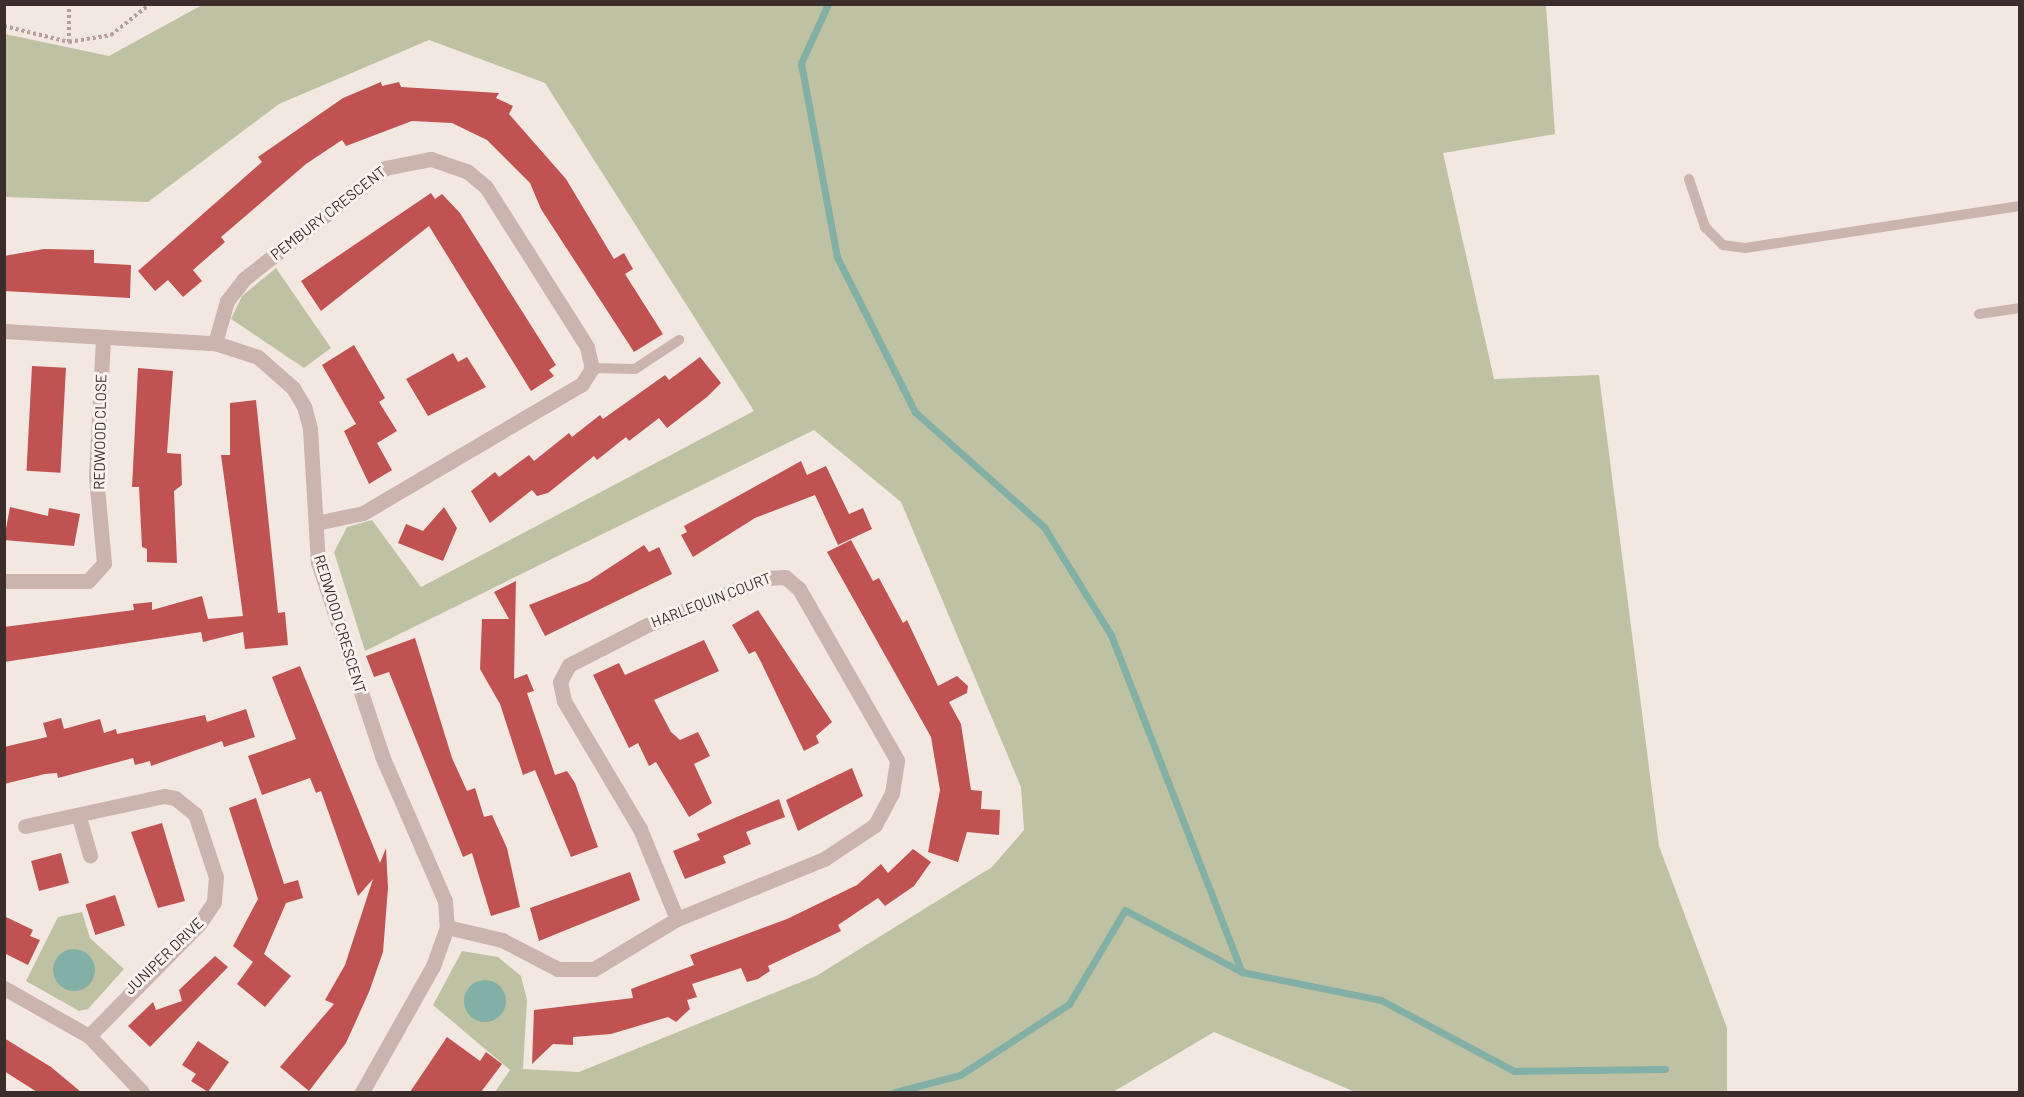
<!DOCTYPE html>
<style>
body{margin:0}
#map{position:relative;width:2024px;height:1097px;overflow:hidden;background:#f3e7e2;font-family:Barlow,sans-serif}
div>[style]{position:absolute}
.green>*{inset:0;background:#bfc2a2}
.water>*{inset:0;background:#82afa6}
.round{border-radius:50%}
.stream>*{height:7px;margin:-3.5px;padding:0 3.5px;transform-origin:3.5px;border-radius:3.5px;background:#82afa6}
.building>*{inset:0;background:#c15252;transform-origin:0 0}
.path>*{height:4px;margin-top:-2px;transform-origin:0;background:repeating-linear-gradient(90deg,#b79e98 0 3px,transparent 0 6px)}
.lane>*{height:10px;margin:-5px;padding:0 5px;transform-origin:5px;border-radius:5px;background:#cbb4ae}
.street>*{height:15px;margin:-7.5px;padding:0 7.5px;transform-origin:7.5px;border-radius:7.5px;background:#cbb4ae}
span{translate:-50% -50%;white-space:nowrap;text-align:center;line-height:1.15;-webkit-text-stroke:6px #faf2ee;paint-order:stroke}
.street-label{font-size:15px;color:#3a2d2c}
.frame{position:absolute;inset:0;border:6px solid #3a2d2c;pointer-events:none}
</style>
<div id="map">
<div class="green">
<i style="clip-path:polygon(202px 5px,1546px 5px,1555px 134px,1443px 153px,1494px 379px,1599px 375px,1659px 846px,1727px 1028px,1727px 1092px,1355px 1092px,1214px 1032px,1113px 1092px,495px 1092px,510px 1070px,433px 1005px,462px 951px,498px 957px,521px 976px,527px 1000px,523px 1069px,579px 1072px,816px 976px,992px 867px,1024px 830px,1021px 787px,901px 502px,814px 430px,365px 651px,334px 552px,347px 527px,372px 520px,421px 587px,754px 411px,545px 83px,429px 40px,279px 104px,148px 202px,5px 197px,5px 34px,109px 56px)"></i>
<i style="clip-path:polygon(276px 268px,331px 348px,304px 368px,231px 319px,242px 296px)"></i>
<i style="clip-path:polygon(82px 912px,90px 938px,124px 969px,88px 1009px,79px 1011px,26px 981px,58px 917px)"></i>
</div>
<div class="water">
<i class="round" style="left:53px;top:949px;width:42px;height:42px"></i>
<i class="round" style="left:464px;top:980px;width:42px;height:42px"></i>
</div>
<div class="stream">
<i style="left:828px;top:4px;width:65px;rotate:114.6deg"></i>
<i style="left:801px;top:63px;width:197px;rotate:79.5deg"></i>
<i style="left:837px;top:257px;width:174px;rotate:63.3deg"></i>
<i style="left:915px;top:412px;width:173px;rotate:41.7deg"></i>
<i style="left:1044px;top:527px;width:127px;rotate:58.2deg"></i>
<i style="left:1111px;top:635px;width:362px;rotate:68.8deg"></i>
<i style="left:1242px;top:972px;width:132px;rotate:-152.1deg"></i>
<i style="left:1125px;top:910px;width:109px;rotate:120.8deg"></i>
<i style="left:1069px;top:1004px;width:130px;rotate:146.9deg"></i>
<i style="left:960px;top:1075px;width:67px;rotate:165.3deg"></i>
<i style="left:1242px;top:972px;width:142px;rotate:11.4deg"></i>
<i style="left:1381px;top:1000px;width:151px;rotate:28.1deg"></i>
<i style="left:1514px;top:1071px;width:151px;rotate:-0.8deg"></i>
</div>
<div class="building">
<i style="clip-path:polygon(381px 82px,382px 86px,399px 82px,401px 87px,499px 93px,496px 98px,513px 106px,509px 114px,566px 179px,614px 259px,624px 253px,633px 269px,625px 274px,663px 334px,634px 352px,541px 209px,530px 183px,487px 140px,452px 123px,412px 121px,346px 146px,342px 140px,306px 164px,221px 237px,225px 242px,193px 270px,202px 281px,183px 297px,168px 280px,155px 291px,138px 271px,262px 162px,258px 157px,343px 98px)"></i>
<i style="clip-path:polygon(431px 193px,435px 199px,442px 194px,460px 213px,556px 365px,549px 370px,554px 376px,531px 391px,429px 226px,321px 311px,301px 281px)"></i>
<i style="clip-path:polygon(44px 249px,94px 250px,94px 263px,131px 265px,130px 298px,4px 291px,4px 256px)"></i>
<i style="clip-path:polygon(354px 345px,385px 398px,379px 402px,397px 431px,377px 443px,392px 470px,369px 484px,344px 431px,356px 424px,322px 365px)"></i>
<i style="clip-path:polygon(453px 353px,458px 362px,467px 357px,486px 387px,428px 416px,406px 379px)"></i>
<i style="clip-path:polygon(700px 357px,721px 383px,707px 397px,667px 428px,659px 418px,629px 441px,626px 437px,597px 460px,594px 456px,548px 493px,537px 496px,532px 490px,490px 523px,471px 491px,495px 472px,499px 477px,529px 455px,534px 461px,569px 433px,572px 437px,600px 415px,603px 419px,665px 375px,669px 380px)"></i>
<i style="left:32px;top:366px;width:34px;height:105px;rotate:3deg"></i>
<i style="clip-path:polygon(138px 368px,173px 371px,167px 453px,181px 454px,182px 485px,174px 491px,177px 563px,147px 562px,147px 549px,142px 547px,139px 487px,132px 487px)"></i>
<i style="clip-path:polygon(256px 400px,278px 613px,285px 612px,288px 645px,245px 649px,243px 632px,203px 642px,201px 632px,4px 662px,4px 627px,134px 610px,133px 604px,152px 602px,152px 610px,202px 596px,208px 619px,243px 616px,221px 455px,230px 455px,230px 403px)"></i>
<i style="clip-path:polygon(801px 461px,807px 475px,826px 466px,849px 514px,863px 508px,872px 529px,838px 545px,815px 495px,755px 518px,693px 557px,681px 535px,687px 532px,684px 526px)"></i>
<i style="clip-path:polygon(10px 507px,48px 516px,49px 508px,80px 514px,74px 546px,4px 540px)"></i>
<i style="clip-path:polygon(444px 507px,457px 528px,443px 561px,398px 543px,406px 524px,423px 531px)"></i>
<i style="clip-path:polygon(851px 540px,873px 581px,879px 578px,903px 623px,907px 620px,938px 686px,957px 676px,968px 686px,967px 693px,949px 702px,961px 724px,971px 790px,982px 791px,981px 809px,1000px 810px,999px 835px,967px 832px,958px 862px,928px 852px,940px 790px,931px 737px,827px 552px)"></i>
<i style="clip-path:polygon(644px 545px,649px 552px,659px 547px,672px 574px,545px 636px,529px 605px,589px 581px)"></i>
<i style="clip-path:polygon(516px 581px,514px 679px,527px 674px,534px 691px,527px 693px,555px 775px,567px 771px,575px 783px,598px 847px,571px 857px,535px 770px,523px 775px,500px 704px,480px 669px,482px 619px,509px 619px,494px 592px)"></i>
<i style="clip-path:polygon(758px 610px,832px 722px,816px 736px,819px 743px,804px 751px,760px 660px,755px 651px,749px 654px,732px 625px)"></i>
<i style="clip-path:polygon(415px 638px,452px 758px,467px 791px,475px 788px,484px 817px,492px 815px,507px 848px,520px 907px,491px 916px,472px 853px,463px 857px,389px 672px,374px 677px,366px 656px)"></i>
<i style="clip-path:polygon(704px 640px,719px 671px,654px 700px,671px 732px,680px 740px,698px 732px,710px 756px,694px 764px,712px 803px,689px 817px,656px 762px,649px 766px,638px 743px,629px 748px,593px 675px,619px 663px,625px 675px)"></i>
<i style="clip-path:polygon(300px 666px,380px 863px,386px 848px,388px 888px,383px 952px,369px 992px,346px 1043px,309px 1091px,280px 1067px,334px 1004px,325px 1000px,345px 965px,373px 879px,358px 896px,321px 791px,316px 793px,310px 778px,262px 795px,248px 756px,296px 739px,272px 677px)"></i>
<i style="clip-path:polygon(246px 709px,255px 737px,224px 747px,222px 741px,151px 766px,150px 761px,135px 765px,133px 758px,58px 778px,57px 773px,45px 774px,4px 784px,4px 747px,47px 737px,43px 723px,61px 718px,64px 729px,100px 719px,104px 733px,116px 729px,117px 734px,205px 715px,207px 722px)"></i>
<i style="clip-path:polygon(852px 768px,863px 796px,798px 831px,786px 800px)"></i>
<i style="clip-path:polygon(256px 798px,284px 884px,298px 880px,303px 898px,286px 903px,264px 954px,291px 976px,265px 1007px,237px 984px,253px 962px,233px 946px,258px 899px,229px 808px)"></i>
<i style="clip-path:polygon(779px 799px,785px 817px,746px 832px,751px 844px,723px 856px,726px 863px,685px 879px,673px 851px,700px 840px,697px 834px)"></i>
<i style="clip-path:polygon(162px 823px,185px 901px,158px 908px,131px 832px)"></i>
<i style="clip-path:polygon(913px 849px,931px 862px,914px 886px,885px 906px,878px 898px,838px 925px,841px 931px,768px 966px,770px 971px,758px 979px,747px 982px,741px 968px,692px 984px,697px 997px,687px 1000px,690px 1009px,676px 1022px,668px 1017px,611px 1034px,573px 1037px,573px 1045px,553px 1044px,532px 1064px,534px 1010px,633px 998px,631px 989px,694px 965px,690px 955px,787px 919px,857px 885px,881px 864px,888px 873px)"></i>
<i style="left:61px;top:853px;width:31px;height:31px;rotate:75deg"></i>
<i style="clip-path:polygon(630px 872px,640px 900px,539px 941px,530px 908px)"></i>
<i style="left:115px;top:895px;width:32px;height:31px;rotate:72deg"></i>
<i style="clip-path:polygon(4px 916px,33px 930px,30px 936px,40px 940px,28px 965px,4px 953px)"></i>
<i style="clip-path:polygon(215px 956px,228px 967px,150px 1047px,128px 1026px,153px 1002px,156px 1010px,182px 1001px,179px 990px)"></i>
<i style="clip-path:polygon(447px 1037px,480px 1061px,486px 1052px,502px 1064px,481px 1092px,410px 1092px)"></i>
<i style="clip-path:polygon(4px 1038px,51px 1067px,81px 1092px,37px 1092px,4px 1071px)"></i>
<i style="clip-path:polygon(198px 1041px,229px 1062px,208px 1092px,191px 1081px,196px 1074px,182px 1065px)"></i>
</div>
<div class="path">
<i style="left:4px;top:26px;width:67px;rotate:13.8deg"></i>
<i style="left:69px;top:42px;width:38px;rotate:-90deg"></i>
<i style="left:69px;top:42px;width:43px;rotate:-9.5deg"></i>
<i style="left:111px;top:35px;width:50px;rotate:-38.5deg"></i>
</div>
<div class="lane">
<i style="left:1689px;top:179px;width:51px;rotate:71.6deg"></i>
<i style="left:1705px;top:227px;width:25px;rotate:45deg"></i>
<i style="left:1723px;top:245px;width:22px;rotate:8deg"></i>
<i style="left:1745px;top:248px;width:278px;rotate:-8.7deg"></i>
<i style="left:1979px;top:314px;width:41px;rotate:-8.3deg"></i>
<i style="left:592px;top:368px;width:43px;rotate:1.3deg"></i>
<i style="left:635px;top:369px;width:53px;rotate:-33.4deg"></i>
</div>
<div class="street">
<i style="left:4px;top:331px;width:211px;rotate:3.3deg"></i>
<i style="left:215px;top:343px;width:45px;rotate:18deg"></i>
<i style="left:258px;top:357px;width:47px;rotate:41.5deg"></i>
<i style="left:293px;top:388px;width:21px;rotate:59deg"></i>
<i style="left:304px;top:406px;width:24px;rotate:75deg"></i>
<i style="left:310px;top:429px;width:133px;rotate:86.6deg"></i>
<i style="left:318px;top:562px;width:204px;rotate:71.7deg"></i>
<i style="left:382px;top:756px;width:158px;rotate:66.5deg"></i>
<i style="left:445px;top:901px;width:26px;rotate:86deg"></i>
<i style="left:447px;top:927px;width:41px;rotate:109.7deg"></i>
<i style="left:433px;top:966px;width:145px;rotate:119.4deg"></i>
<i style="left:215px;top:343px;width:44px;rotate:-74.1deg"></i>
<i style="left:227px;top:301px;width:28px;rotate:-52deg"></i>
<i style="left:244px;top:279px;width:179px;rotate:-38.2deg"></i>
<i style="left:385px;top:168px;width:47px;rotate:-11.1deg"></i>
<i style="left:431px;top:159px;width:39px;rotate:19deg"></i>
<i style="left:468px;top:172px;width:23px;rotate:40deg"></i>
<i style="left:486px;top:187px;width:189px;rotate:57.7deg"></i>
<i style="left:587px;top:347px;width:22px;rotate:77deg"></i>
<i style="left:592px;top:368px;width:19px;rotate:122deg"></i>
<i style="left:582px;top:384px;width:254px;rotate:149.5deg"></i>
<i style="left:363px;top:513px;width:48px;rotate:168deg"></i>
<i style="left:4px;top:581px;width:84px"></i>
<i style="left:88px;top:581px;width:24px;rotate:-48deg"></i>
<i style="left:104px;top:563px;width:86px;rotate:-95.3deg"></i>
<i style="left:96px;top:477px;width:140px;rotate:-87.1deg"></i>
<i style="left:79px;top:817px;width:40px;rotate:74deg"></i>
<i style="left:25px;top:826px;width:142px;rotate:-12.2deg"></i>
<i style="left:164px;top:796px;width:11px;rotate:10deg"></i>
<i style="left:175px;top:798px;width:26px;rotate:39deg"></i>
<i style="left:195px;top:814px;width:66px;rotate:71.6deg"></i>
<i style="left:216px;top:877px;width:25px;rotate:95deg"></i>
<i style="left:214px;top:902px;width:27px;rotate:124deg"></i>
<i style="left:199px;top:924px;width:157px;rotate:134.5deg"></i>
<i style="left:447px;top:927px;width:57px;rotate:13.3deg"></i>
<i style="left:502px;top:940px;width:63px;rotate:27.4deg"></i>
<i style="left:558px;top:969px;width:36px"></i>
<i style="left:594px;top:969px;width:97px;rotate:-31.1deg"></i>
<i style="left:677px;top:919px;width:159px;rotate:-22.2deg"></i>
<i style="left:824px;top:859px;width:61px;rotate:-33.7deg"></i>
<i style="left:875px;top:825px;width:36px;rotate:-62deg"></i>
<i style="left:892px;top:793px;width:33px;rotate:-81deg"></i>
<i style="left:897px;top:760px;width:197px;rotate:-119.8deg"></i>
<i style="left:799px;top:589px;width:18px;rotate:-139deg"></i>
<i style="left:785px;top:577px;width:19px;rotate:177deg"></i>
<i style="left:766px;top:578px;width:128px;rotate:158.4deg"></i>
<i style="left:647px;top:625px;width:88px;rotate:152.9deg"></i>
<i style="left:569px;top:665px;width:19px;rotate:118deg"></i>
<i style="left:560px;top:682px;width:19px;rotate:78deg"></i>
<i style="left:564px;top:701px;width:149px;rotate:59.3deg"></i>
<i style="left:640px;top:829px;width:97px;rotate:67.7deg"></i>
<i style="left:4px;top:988px;width:98px;rotate:29.5deg"></i>
<i style="left:89px;top:1036px;width:77px;rotate:46.6deg"></i>
</div>
<div class="street-label">
<span style="left:328px;top:213px;rotate:-38deg">PEMBURY CRESCENT</span>
<span style="left:100px;top:432px;rotate:-89deg">REDWOOD CLOSE</span>
<span style="left:711px;top:600px;rotate:-21deg">HARLEQUIN COURT</span>
<span style="left:340px;top:624px;rotate:73deg">REDWOOD CRESCENT</span>
<span style="left:164px;top:956px;rotate:-44deg">JUNIPER DRIVE</span>
</div>
<div class="frame"></div>
</div>
